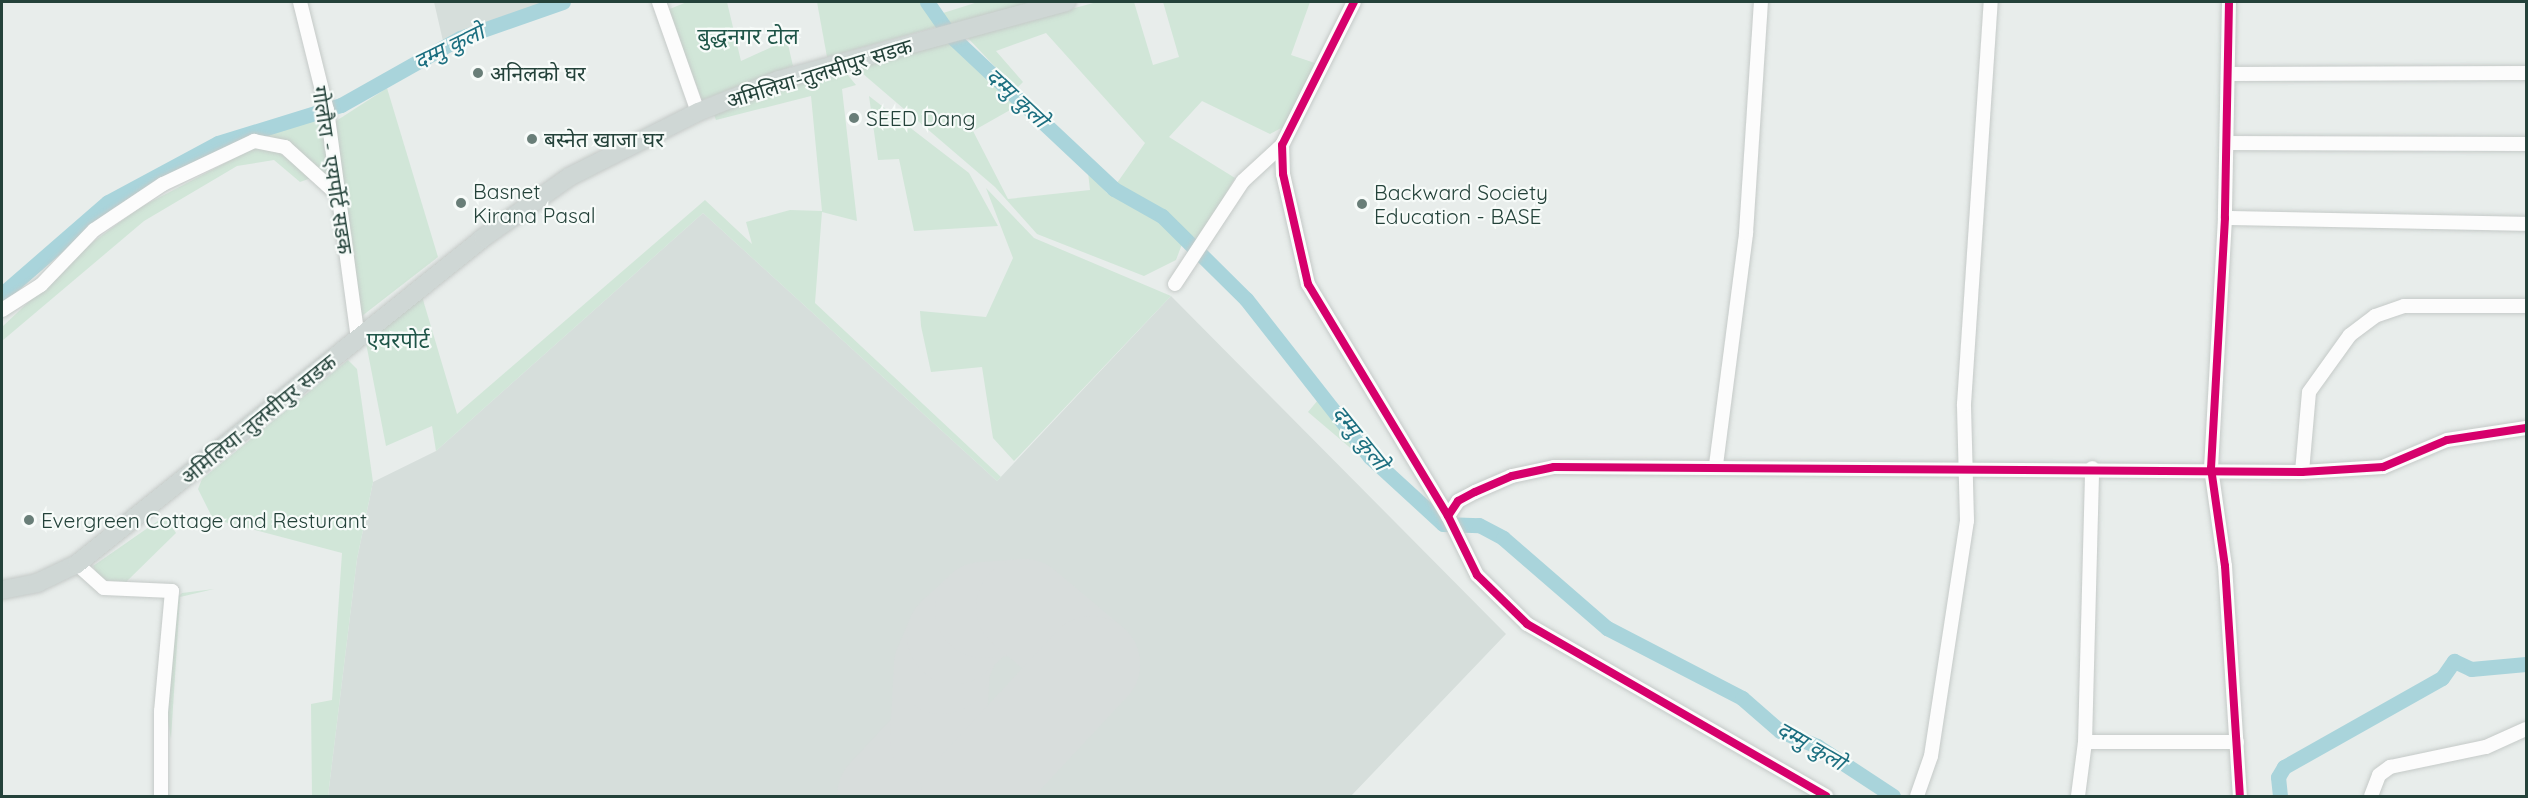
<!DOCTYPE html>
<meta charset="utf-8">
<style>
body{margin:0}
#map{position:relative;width:2528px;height:798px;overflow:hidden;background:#e8edeb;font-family:Quicksand,"Noto Sans Devanagari",sans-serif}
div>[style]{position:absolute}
.built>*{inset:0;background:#d6dedb}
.green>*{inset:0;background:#d1e6d8}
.canal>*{height:15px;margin:-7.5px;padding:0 7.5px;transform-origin:7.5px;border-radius:7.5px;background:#a9d4db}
.runway>*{height:96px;margin:-48px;padding:0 48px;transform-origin:48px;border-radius:48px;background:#d8dddc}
.roads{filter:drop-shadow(0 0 2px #c5cac8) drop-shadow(0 0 2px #c5cac8)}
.minor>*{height:14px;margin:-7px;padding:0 7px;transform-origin:7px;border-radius:7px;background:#fcfcfc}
.major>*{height:18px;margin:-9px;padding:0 9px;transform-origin:9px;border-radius:9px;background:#cfd7d5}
.cycleway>*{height:8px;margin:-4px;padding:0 4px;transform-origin:4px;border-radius:4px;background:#d6006c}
.dots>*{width:16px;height:16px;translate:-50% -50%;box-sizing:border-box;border:3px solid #f7fbf9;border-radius:50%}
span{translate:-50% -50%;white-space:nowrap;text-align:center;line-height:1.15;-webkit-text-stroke:4.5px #f7fbf9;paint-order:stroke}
.poi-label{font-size:21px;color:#24423a}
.left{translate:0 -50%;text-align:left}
.street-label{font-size:21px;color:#24423a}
.neighbourhood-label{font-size:22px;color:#1f5548}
.water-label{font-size:22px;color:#1c6f80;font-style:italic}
.frame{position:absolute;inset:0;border:3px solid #24423a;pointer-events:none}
</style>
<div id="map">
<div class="built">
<i style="clip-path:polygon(434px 2px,557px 2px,443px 41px)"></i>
<i style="clip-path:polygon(703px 213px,997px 481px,1171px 296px,1506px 634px,1351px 796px,328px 796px,357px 559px,373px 482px,436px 451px)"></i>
</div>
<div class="green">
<i style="clip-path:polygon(687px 2px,727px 2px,741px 61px,787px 40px,793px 66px,702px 100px,667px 10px)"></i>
<i style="clip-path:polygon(817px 2px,923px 2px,940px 26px,827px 57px)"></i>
<i style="clip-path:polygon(978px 2px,1034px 2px,949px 27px,940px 14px)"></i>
<i style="clip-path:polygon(1097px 2px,1134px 2px,1153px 65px,1179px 57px,1163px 2px,1310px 2px,1291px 55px,1318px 64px,1283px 127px,1270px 134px,1202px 101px,1169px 137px,1235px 178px,1194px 247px,1158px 209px,1117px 183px,1145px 143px,1046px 33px,996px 51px,1023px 82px,1016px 89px,967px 37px)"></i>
<i style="clip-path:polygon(953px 42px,1019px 105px,973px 131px,1008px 199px,1090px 190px,1088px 172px,1107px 193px,1145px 207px,1167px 224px,1182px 244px,1176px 260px,1144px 276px,1037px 234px,995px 187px,855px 67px)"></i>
<i style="clip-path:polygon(842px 68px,856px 85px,842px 89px,857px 221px,822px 212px,815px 303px,1001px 477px,997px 481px,703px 213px,436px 451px,432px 426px,386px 446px,366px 343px,421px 293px,457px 414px,705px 200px,752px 244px,746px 222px,790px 210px,822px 211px,811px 96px,716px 120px,713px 112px)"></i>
<i style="clip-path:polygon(387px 88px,438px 257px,362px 316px,333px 123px)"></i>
<i style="clip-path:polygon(869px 96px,969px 173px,998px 226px,914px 231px,899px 159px,878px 160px)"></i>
<i style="clip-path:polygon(322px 118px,333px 185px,284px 143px,261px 133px)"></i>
<i style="clip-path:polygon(256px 147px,271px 147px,314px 177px,300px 182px,274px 160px,237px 166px,144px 221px,2px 341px,2px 327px,89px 245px,139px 208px)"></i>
<i style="clip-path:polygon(986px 188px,1034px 238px,1171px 296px,1014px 461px,993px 438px,982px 367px,931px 372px,921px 326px,920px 311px,986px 317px,1013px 258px)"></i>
<i style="clip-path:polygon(348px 360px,357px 369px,373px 482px,357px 559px,328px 796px,312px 796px,311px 704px,332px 700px,342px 553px,213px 519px,198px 489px,202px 479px)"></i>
<i style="clip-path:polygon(1323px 394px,1369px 459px,1414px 502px,1308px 412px)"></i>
<i style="clip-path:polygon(165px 516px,176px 533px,126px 582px,100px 580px,93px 566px)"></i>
<i style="clip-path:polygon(214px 589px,180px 597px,171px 739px,167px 715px,177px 597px,182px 593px)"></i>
</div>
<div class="canal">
<i style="left:927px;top:2px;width:40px;rotate:55.1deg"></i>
<i style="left:950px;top:35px;width:225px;rotate:43.2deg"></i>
<i style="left:1114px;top:189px;width:55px;rotate:29.4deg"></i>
<i style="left:1162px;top:216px;width:118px;rotate:44.7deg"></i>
<i style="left:1246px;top:299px;width:201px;rotate:51.9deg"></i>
<i style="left:1370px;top:457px;width:99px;rotate:42.5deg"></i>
<i style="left:1443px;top:524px;width:36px;rotate:2deg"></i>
<i style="left:1479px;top:525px;width:27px;rotate:28deg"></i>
<i style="left:1503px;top:538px;width:138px;rotate:40.9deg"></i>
<i style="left:1607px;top:628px;width:152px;rotate:27.4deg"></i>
<i style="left:1742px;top:698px;width:50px;rotate:41deg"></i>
<i style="left:1780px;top:731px;width:40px;rotate:22deg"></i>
<i style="left:1817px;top:746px;width:91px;rotate:33.3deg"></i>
<i style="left:2px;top:294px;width:140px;rotate:-41deg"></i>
<i style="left:108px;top:202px;width:125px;rotate:-28.2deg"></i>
<i style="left:218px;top:143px;width:129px;rotate:-17.2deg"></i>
<i style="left:341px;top:105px;width:137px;rotate:-29.4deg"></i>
<i style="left:460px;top:38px;width:109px;rotate:-19.3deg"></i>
<i style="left:2280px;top:796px;width:19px;rotate:-96deg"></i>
<i style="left:2278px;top:777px;width:12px;rotate:-59deg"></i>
<i style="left:2284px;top:767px;width:181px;rotate:-29.4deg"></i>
<i style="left:2442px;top:678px;width:21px;rotate:-55deg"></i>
<i style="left:2454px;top:661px;width:19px;rotate:25deg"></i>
<i style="left:2471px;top:669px;width:55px;rotate:-5.2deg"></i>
</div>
<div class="runway">
<i style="left:885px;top:796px;width:78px;rotate:-47.1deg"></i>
<i style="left:938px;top:739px;width:73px;rotate:-86.9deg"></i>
<i style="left:942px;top:666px;width:33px;rotate:-67deg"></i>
<i style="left:955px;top:636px;width:38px;rotate:-43deg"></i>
<i style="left:983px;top:610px;width:41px;rotate:-4.2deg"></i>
<i style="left:1024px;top:607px;width:89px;rotate:40deg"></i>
<i style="left:1092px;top:664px;width:180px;rotate:133deg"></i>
</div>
<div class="roads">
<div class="minor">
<i style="left:300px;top:2px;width:111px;rotate:76deg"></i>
<i style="left:327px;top:110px;width:232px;rotate:82.3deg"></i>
<i style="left:659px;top:2px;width:117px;rotate:70.5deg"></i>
<i style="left:1354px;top:2px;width:160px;rotate:116.7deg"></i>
<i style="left:1282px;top:145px;width:29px;rotate:88deg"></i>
<i style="left:1283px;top:174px;width:113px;rotate:77.2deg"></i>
<i style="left:1308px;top:284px;width:271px;rotate:58.9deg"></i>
<i style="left:1448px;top:516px;width:66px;rotate:63.8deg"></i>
<i style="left:1477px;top:575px;width:70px;rotate:44.4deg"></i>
<i style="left:1527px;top:624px;width:345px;rotate:29.9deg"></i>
<i style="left:2229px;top:2px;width:216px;rotate:91.1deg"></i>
<i style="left:2225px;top:218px;width:250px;rotate:93.2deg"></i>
<i style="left:2211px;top:468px;width:99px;rotate:81.9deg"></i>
<i style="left:2225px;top:566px;width:230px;rotate:86.3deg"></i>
<i style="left:2228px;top:74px;width:298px;rotate:-0.2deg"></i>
<i style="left:2227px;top:143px;width:299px;rotate:0.2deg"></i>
<i style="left:2225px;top:218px;width:301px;rotate:1.1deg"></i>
<i style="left:1175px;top:284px;width:123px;rotate:-56.6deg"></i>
<i style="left:1243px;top:181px;width:53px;rotate:-42.7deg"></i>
<i style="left:2px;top:310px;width:46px;rotate:-32.7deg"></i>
<i style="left:41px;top:285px;width:76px;rotate:-46.1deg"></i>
<i style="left:94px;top:230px;width:83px;rotate:-33.7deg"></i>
<i style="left:163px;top:184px;width:101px;rotate:-25.3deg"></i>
<i style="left:254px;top:141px;width:32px;rotate:11deg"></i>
<i style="left:285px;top:147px;width:73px;rotate:42.2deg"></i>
<i style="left:1716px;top:465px;width:234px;rotate:-82.6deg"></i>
<i style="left:1746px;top:233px;width:231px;rotate:-86.3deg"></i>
<i style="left:2302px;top:472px;width:80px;rotate:-85deg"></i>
<i style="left:2309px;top:392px;width:70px;rotate:-54.3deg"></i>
<i style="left:2350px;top:335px;width:31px;rotate:-37deg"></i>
<i style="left:2375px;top:316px;width:31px;rotate:-19deg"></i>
<i style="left:2404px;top:306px;width:122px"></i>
<i style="left:1448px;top:516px;width:18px;rotate:-56deg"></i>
<i style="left:1458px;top:501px;width:19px;rotate:-28deg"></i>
<i style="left:1475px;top:492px;width:40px;rotate:-23.4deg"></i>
<i style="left:1512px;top:476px;width:43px;rotate:-12.1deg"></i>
<i style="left:1554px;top:467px;width:748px;rotate:0.38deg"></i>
<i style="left:2302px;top:472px;width:81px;rotate:-3.5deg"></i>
<i style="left:2383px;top:467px;width:69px;rotate:-22.9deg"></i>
<i style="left:2447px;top:440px;width:80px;rotate:-8.6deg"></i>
<i style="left:77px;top:564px;width:36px;rotate:42deg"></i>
<i style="left:104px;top:588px;width:68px;rotate:2.5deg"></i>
<i style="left:172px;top:591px;width:121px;rotate:95.2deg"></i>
<i style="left:161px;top:711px;width:85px;rotate:90deg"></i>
<i style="left:2085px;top:742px;width:152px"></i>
<i style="left:1917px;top:796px;width:42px;rotate:-70.7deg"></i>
<i style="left:1931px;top:756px;width:238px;rotate:-81.3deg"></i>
<i style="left:1967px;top:521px;width:117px;rotate:-91.5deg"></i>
<i style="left:1964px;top:404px;width:403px;rotate:-86.2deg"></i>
<i style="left:2078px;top:796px;width:54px;rotate:-82.6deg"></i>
<i style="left:2085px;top:742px;width:274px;rotate:-88.5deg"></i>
<i style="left:2371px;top:796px;width:22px;rotate:-69deg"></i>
<i style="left:2379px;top:775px;width:14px;rotate:-36deg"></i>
<i style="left:2390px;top:767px;width:98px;rotate:-11.8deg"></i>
<i style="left:2486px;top:747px;width:44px;rotate:-24.2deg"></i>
</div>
<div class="major">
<i style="left:2px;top:590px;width:36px;rotate:-11deg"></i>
<i style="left:37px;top:583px;width:44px;rotate:-25.4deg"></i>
<i style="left:77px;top:564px;width:521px;rotate:-38.76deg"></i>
<i style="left:483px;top:238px;width:105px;rotate:-35.3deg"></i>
<i style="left:569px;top:177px;width:144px;rotate:-26.7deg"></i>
<i style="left:698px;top:112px;width:87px;rotate:-21.6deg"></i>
<i style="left:779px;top:80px;width:298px;rotate:-15.2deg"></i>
</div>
</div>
<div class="cycleway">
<i style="left:1354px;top:2px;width:160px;rotate:116.7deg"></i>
<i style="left:1282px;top:145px;width:29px;rotate:88deg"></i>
<i style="left:1283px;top:174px;width:113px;rotate:77.2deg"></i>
<i style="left:1308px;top:284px;width:271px;rotate:58.9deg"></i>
<i style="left:1448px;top:516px;width:66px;rotate:63.8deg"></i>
<i style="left:1477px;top:575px;width:70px;rotate:44.4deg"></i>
<i style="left:1527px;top:624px;width:345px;rotate:29.9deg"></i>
<i style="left:2229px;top:2px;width:216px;rotate:91.1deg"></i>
<i style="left:2225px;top:218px;width:250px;rotate:93.2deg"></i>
<i style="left:2211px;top:468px;width:99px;rotate:81.9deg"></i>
<i style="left:2225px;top:566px;width:230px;rotate:86.3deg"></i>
<i style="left:1448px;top:516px;width:18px;rotate:-56deg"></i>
<i style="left:1458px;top:501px;width:19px;rotate:-28deg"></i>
<i style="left:1475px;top:492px;width:40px;rotate:-23.4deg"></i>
<i style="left:1512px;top:476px;width:43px;rotate:-12.1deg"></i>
<i style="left:1554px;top:467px;width:748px;rotate:0.38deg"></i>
<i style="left:2302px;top:472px;width:81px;rotate:-3.5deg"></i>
<i style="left:2383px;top:467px;width:69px;rotate:-22.9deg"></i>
<i style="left:2447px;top:440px;width:80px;rotate:-8.6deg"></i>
</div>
<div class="dots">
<i style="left:478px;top:73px;background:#697e78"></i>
<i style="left:854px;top:118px;background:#697e78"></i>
<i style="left:532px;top:139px;background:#697e78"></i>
<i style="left:461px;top:203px;background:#697e78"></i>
<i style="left:1362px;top:204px;background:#697e78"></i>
<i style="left:29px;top:520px;background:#697e78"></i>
</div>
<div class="poi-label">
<span class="left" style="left:490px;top:73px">अनिलको घर</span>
<span class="left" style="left:866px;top:118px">SEED Dang</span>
<span class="left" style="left:544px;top:139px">बस्‍नेत खाजा घर</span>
<span class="left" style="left:473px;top:203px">Basnet<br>Kirana Pasal</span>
<span class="left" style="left:1374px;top:204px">Backward Society<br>Education - BASE</span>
<span class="left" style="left:41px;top:520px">Evergreen Cottage and Resturant</span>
</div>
<div class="street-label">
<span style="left:819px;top:73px;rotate:-17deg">अमिलिया-तुलसीपुर सडक</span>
<span style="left:333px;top:170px;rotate:81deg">गोलौरा - एयर्पोर्ट सडक</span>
<span style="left:258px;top:419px;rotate:-39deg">अमिलिया-तुलसीपुर सडक</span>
</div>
<div class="neighbourhood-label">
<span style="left:748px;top:37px">बुद्धनगर टोल</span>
<span style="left:398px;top:341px">एयरपोर्ट</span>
</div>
<div class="water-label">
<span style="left:449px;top:47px;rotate:-26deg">दम्मु कुलो</span>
<span style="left:1017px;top:98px;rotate:43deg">दम्मु कुलो</span>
<span style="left:1360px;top:438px;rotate:51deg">दम्मु कुलो</span>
<span style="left:1811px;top:746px;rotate:30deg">दम्मु कुलो</span>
</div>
<div class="frame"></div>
</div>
